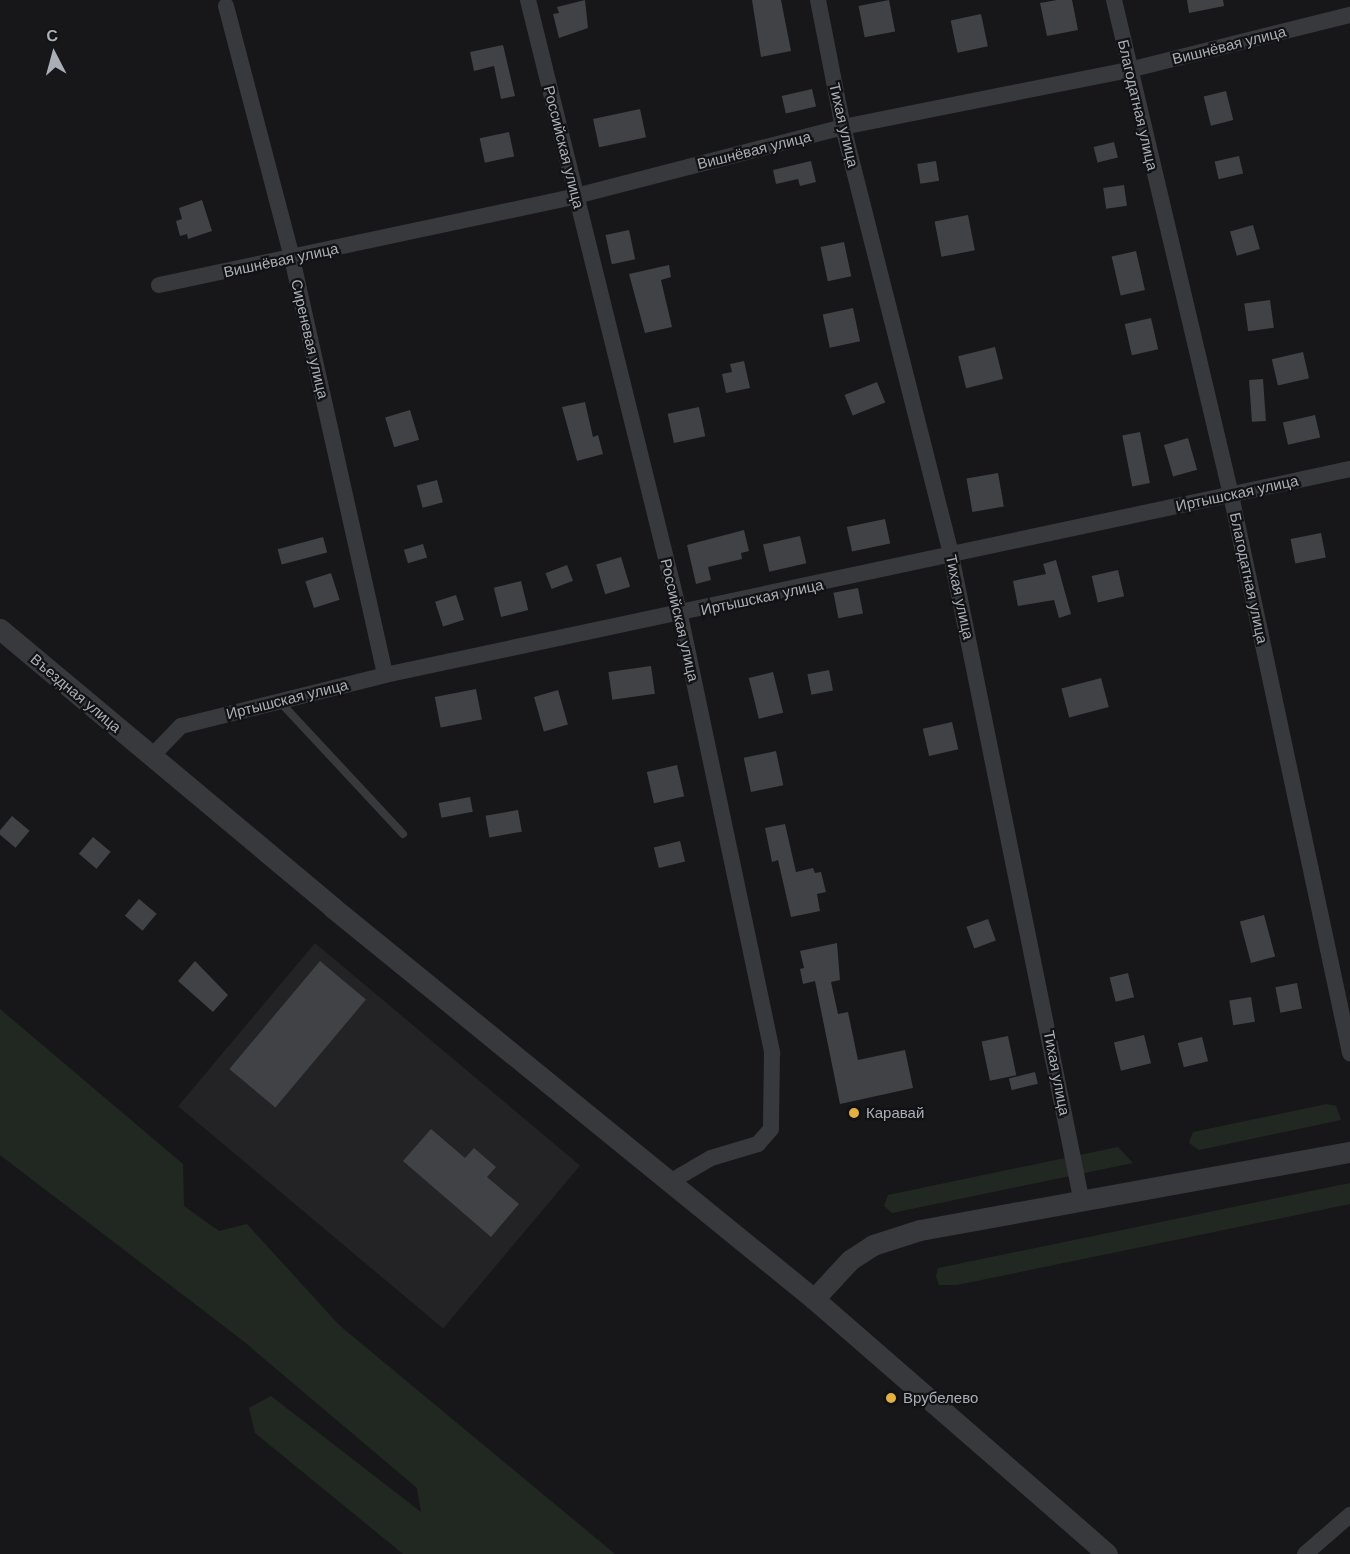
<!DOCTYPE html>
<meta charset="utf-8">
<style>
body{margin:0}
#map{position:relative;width:1350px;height:1554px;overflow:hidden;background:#171719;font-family:Arial,sans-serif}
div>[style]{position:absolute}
.built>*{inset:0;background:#232325;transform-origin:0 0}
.green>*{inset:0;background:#212822}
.building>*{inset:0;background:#414245;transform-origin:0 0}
.service>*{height:8px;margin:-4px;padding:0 4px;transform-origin:4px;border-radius:4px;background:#38393d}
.minor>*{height:16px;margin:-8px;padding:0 8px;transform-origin:8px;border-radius:8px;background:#38393d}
.tertiary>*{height:21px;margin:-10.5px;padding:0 10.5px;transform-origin:10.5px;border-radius:10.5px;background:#38393d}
.dots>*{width:16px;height:16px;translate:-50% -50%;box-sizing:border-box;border:3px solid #121214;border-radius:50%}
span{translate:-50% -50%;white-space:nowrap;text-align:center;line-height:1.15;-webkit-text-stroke:4.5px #121214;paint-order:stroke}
.street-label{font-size:15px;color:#aaaeb7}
.poi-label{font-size:15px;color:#aaaeb7}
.left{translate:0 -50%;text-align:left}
.north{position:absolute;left:24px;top:24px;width:60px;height:60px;-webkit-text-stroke:4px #121214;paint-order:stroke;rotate:354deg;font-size:16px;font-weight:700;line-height:24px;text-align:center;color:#aaaeb7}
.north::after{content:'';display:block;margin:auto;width:21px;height:27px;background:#aaaeb7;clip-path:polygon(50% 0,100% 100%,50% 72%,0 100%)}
</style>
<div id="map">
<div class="built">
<i style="left:315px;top:943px;width:346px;height:213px;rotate:40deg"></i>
</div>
<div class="green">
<i style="clip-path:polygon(0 1009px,183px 1164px,184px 1206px,219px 1231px,247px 1224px,339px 1325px,615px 1554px,403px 1554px,255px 1433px,249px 1408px,271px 1396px,421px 1512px,417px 1488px,242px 1340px,0 1155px)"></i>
<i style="clip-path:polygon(1327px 1104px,1336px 1106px,1341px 1120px,1199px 1150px,1189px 1143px,1193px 1132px)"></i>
<i style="clip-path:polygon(1118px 1147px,1133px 1163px,892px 1213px,884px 1206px,888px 1195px)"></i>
<i style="clip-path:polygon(1350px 1183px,1350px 1204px,957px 1285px,939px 1285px,936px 1276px,938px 1268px)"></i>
</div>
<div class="building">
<i style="clip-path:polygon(585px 0,588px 28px,559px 38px,553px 14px,559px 13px,557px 7px)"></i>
<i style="clip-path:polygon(752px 0,781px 0,791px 51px,761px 57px)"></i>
<i style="left:889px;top:0;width:32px;height:31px;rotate:79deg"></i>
<i style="clip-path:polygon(1057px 0,1072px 0,1078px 30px,1047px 36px,1040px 3px)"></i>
<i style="clip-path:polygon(1187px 0,1223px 0,1224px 6px,1189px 13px)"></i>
<i style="left:981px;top:14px;width:33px;height:31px;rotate:78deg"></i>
<i style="clip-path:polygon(503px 45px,515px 96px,501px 99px,494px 66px,474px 71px,470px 52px)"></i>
<i style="left:812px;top:89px;width:18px;height:31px;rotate:77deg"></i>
<i style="left:1226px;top:91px;width:30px;height:23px;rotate:76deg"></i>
<i style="left:640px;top:109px;width:29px;height:48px;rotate:78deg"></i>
<i style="left:509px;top:132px;width:25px;height:30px;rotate:78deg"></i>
<i style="left:1114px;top:142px;width:16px;height:21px;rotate:76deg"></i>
<i style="left:1239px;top:156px;width:18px;height:25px;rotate:77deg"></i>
<i style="clip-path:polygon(811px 161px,816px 182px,800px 186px,798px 179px,776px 184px,773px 170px)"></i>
<i style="left:936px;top:161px;width:20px;height:19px;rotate:81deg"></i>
<i style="left:1124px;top:185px;width:21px;height:21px;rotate:82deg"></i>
<i style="clip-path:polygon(202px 200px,212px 231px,188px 239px,187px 234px,180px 236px,176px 221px,182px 219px,179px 208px)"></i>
<i style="left:968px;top:215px;width:36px;height:34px;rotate:79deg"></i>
<i style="left:1253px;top:225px;width:25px;height:24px;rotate:74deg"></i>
<i style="left:629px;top:230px;width:30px;height:24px;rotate:78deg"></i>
<i style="left:844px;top:242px;width:35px;height:24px;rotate:78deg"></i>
<i style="left:1136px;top:251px;width:40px;height:25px;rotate:77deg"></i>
<i style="clip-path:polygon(669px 265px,671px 277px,661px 280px,672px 327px,645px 333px,629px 274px)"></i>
<i style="left:1270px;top:300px;width:28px;height:26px;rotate:82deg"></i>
<i style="left:853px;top:308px;width:34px;height:31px;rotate:78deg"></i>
<i style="left:1151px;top:318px;width:32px;height:27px;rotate:77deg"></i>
<i style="left:995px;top:347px;width:33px;height:38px;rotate:76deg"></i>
<i style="left:1303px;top:352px;width:27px;height:32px;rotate:77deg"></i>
<i style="clip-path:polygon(744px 361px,750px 388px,726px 393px,722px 374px,732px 372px,730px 364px)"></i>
<i style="left:1263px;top:379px;width:42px;height:14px;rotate:86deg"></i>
<i style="left:877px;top:382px;width:22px;height:35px;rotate:68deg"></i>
<i style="clip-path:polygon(585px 402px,593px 437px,598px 435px,603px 454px,577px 461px,562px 407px)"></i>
<i style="left:699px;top:407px;width:30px;height:32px;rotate:78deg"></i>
<i style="left:410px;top:410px;width:31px;height:26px;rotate:73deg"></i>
<i style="left:1315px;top:415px;width:23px;height:33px;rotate:77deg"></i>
<i style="left:1140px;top:432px;width:52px;height:18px;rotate:79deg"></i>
<i style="left:1188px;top:438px;width:33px;height:25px;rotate:74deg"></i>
<i style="left:998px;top:473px;width:34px;height:32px;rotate:80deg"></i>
<i style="left:437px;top:480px;width:23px;height:21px;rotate:75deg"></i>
<i style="left:885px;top:519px;width:25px;height:39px;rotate:78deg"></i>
<i style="clip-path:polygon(744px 530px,749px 551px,741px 553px,742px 559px,708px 567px,711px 580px,696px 584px,687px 545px)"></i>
<i style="left:1321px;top:533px;width:25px;height:31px;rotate:79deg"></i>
<i style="left:800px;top:536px;width:28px;height:38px;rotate:77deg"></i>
<i style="left:323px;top:537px;width:16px;height:47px;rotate:75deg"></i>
<i style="left:423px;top:544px;width:14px;height:20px;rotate:73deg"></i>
<i style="left:621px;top:557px;width:31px;height:26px;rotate:73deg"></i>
<i style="clip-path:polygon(1056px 560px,1071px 614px,1059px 618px,1054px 600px,1018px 606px,1013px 581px,1046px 574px,1043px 564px)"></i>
<i style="left:567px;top:565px;width:17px;height:23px;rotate:69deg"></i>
<i style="left:1118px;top:570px;width:27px;height:27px;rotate:77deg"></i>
<i style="left:331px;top:573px;width:28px;height:27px;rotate:72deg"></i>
<i style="left:521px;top:581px;width:30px;height:28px;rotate:76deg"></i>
<i style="left:858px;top:588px;width:26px;height:25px;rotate:79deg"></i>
<i style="left:456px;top:595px;width:26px;height:22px;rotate:72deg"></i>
<i style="left:651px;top:666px;width:28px;height:43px;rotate:82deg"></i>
<i style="left:829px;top:670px;width:21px;height:22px;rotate:79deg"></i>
<i style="left:773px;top:672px;width:42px;height:25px;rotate:76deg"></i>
<i style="left:1101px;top:678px;width:30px;height:41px;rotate:75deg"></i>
<i style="left:476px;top:689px;width:31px;height:42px;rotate:79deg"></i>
<i style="left:558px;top:690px;width:36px;height:25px;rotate:74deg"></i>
<i style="left:952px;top:722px;width:28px;height:30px;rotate:77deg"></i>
<i style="left:776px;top:751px;width:35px;height:33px;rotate:78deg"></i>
<i style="left:677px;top:765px;width:32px;height:31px;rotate:77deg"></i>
<i style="left:470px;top:797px;width:15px;height:32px;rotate:79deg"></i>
<i style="left:518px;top:810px;width:22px;height:33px;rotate:80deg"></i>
<i style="left:12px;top:816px;width:23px;height:22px;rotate:40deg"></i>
<i style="clip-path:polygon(785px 824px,796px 872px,813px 868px,815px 873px,821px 872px,826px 892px,817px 894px,820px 911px,791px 917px,778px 860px,772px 862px,765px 828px)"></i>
<i style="left:93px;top:837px;width:23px;height:22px;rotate:40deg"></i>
<i style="left:680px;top:841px;width:21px;height:27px;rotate:76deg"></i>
<i style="left:139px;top:899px;width:23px;height:22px;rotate:40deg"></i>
<i style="left:1264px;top:915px;width:43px;height:25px;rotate:75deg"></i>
<i style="left:988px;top:919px;width:23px;height:23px;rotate:70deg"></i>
<i style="clip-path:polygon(837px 943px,840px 980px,831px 982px,838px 1014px,848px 1012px,858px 1060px,905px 1050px,913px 1088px,840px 1104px,815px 981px,803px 984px,800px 969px,804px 968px,800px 951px)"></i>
<i style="clip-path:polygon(195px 961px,228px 995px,213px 1012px,178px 981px)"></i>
<i style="left:320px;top:961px;width:60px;height:141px;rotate:40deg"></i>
<i style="left:1128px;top:973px;width:25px;height:19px;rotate:76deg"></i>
<i style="left:1297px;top:983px;width:26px;height:22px;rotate:79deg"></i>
<i style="left:1251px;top:997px;width:25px;height:22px;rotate:81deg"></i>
<i style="left:1144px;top:1035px;width:29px;height:31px;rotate:76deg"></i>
<i style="left:1008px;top:1036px;width:40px;height:27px;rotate:78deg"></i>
<i style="left:1202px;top:1037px;width:25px;height:25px;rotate:76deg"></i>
<i style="left:1035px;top:1072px;width:12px;height:27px;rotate:76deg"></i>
<i style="clip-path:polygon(431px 1129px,465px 1158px,474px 1148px,496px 1167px,487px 1177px,519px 1204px,491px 1237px,403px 1161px)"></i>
</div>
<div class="service">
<i style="left:281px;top:703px;width:179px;rotate:47deg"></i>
</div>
<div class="minor">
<i style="left:528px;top:0;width:634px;rotate:76.12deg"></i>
<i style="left:680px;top:615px;width:448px;rotate:78.1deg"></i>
<i style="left:772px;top:1053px;width:76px;rotate:90.8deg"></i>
<i style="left:771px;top:1129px;width:20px;rotate:131deg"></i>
<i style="left:758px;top:1144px;width:49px;rotate:163.4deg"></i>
<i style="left:711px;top:1158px;width:50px;rotate:149.8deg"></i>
<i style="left:818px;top:0;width:129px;rotate:78.9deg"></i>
<i style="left:843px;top:127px;width:441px;rotate:75.8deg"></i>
<i style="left:951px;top:555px;width:656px;rotate:78.57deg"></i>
<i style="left:1114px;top:0;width:509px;rotate:76.7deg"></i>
<i style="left:1231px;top:495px;width:571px;rotate:77.96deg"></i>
<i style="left:226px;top:6px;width:260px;rotate:75.3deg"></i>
<i style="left:292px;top:258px;width:427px;rotate:77.4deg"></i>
<i style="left:159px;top:285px;width:426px;rotate:-12deg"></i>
<i style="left:576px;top:196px;width:276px;rotate:-14.5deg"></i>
<i style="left:843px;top:127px;width:292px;rotate:-11.3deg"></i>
<i style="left:1129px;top:70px;width:228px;rotate:-14deg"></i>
<i style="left:152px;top:756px;width:42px;rotate:-46deg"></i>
<i style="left:181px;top:726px;width:210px;rotate:-14deg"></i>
<i style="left:385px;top:675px;width:987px;rotate:-12.05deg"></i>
<i style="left:1305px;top:1554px;width:60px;rotate:-40.9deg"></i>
</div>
<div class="tertiary">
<i style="left:0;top:629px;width:433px;rotate:39.9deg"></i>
<i style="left:332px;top:907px;width:621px;rotate:39.12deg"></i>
<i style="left:814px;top:1299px;width:388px;rotate:41deg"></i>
<i style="left:814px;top:1299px;width:53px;rotate:-47.3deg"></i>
<i style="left:850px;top:1260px;width:27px;rotate:-33deg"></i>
<i style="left:873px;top:1245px;width:49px;rotate:-17.7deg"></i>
<i style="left:920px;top:1230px;width:437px;rotate:-10.3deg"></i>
</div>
<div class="dots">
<i style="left:854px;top:1113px;background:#e3b044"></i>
<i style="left:891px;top:1398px;background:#e3b044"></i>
</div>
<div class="street-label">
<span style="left:1229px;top:45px;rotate:-14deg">Вишнёвая улица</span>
<span style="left:1138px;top:105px;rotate:77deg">Благодатная улица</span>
<span style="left:844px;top:125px;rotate:77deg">Тихая улица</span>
<span style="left:564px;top:147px;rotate:76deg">Российская улица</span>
<span style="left:754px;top:150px;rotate:-14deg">Вишнёвая улица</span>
<span style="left:281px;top:260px;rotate:-12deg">Вишнёвая улица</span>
<span style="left:310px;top:339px;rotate:77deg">Сиреневая улица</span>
<span style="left:1237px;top:493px;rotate:-12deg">Иртышская улица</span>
<span style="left:1249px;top:578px;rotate:78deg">Благодатная улица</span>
<span style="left:762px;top:597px;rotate:-12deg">Иртышская улица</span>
<span style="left:960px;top:597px;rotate:78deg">Тихая улица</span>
<span style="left:680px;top:620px;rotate:77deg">Российская улица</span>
<span style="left:76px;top:693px;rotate:40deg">Въездная улица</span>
<span style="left:287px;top:699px;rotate:-14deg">Иртышская улица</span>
<span style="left:1057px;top:1073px;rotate:79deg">Тихая улица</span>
</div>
<div class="poi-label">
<span class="left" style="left:866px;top:1113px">Каравай</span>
<span class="left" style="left:903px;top:1398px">Врубелево</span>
</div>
<div class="north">С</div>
</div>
